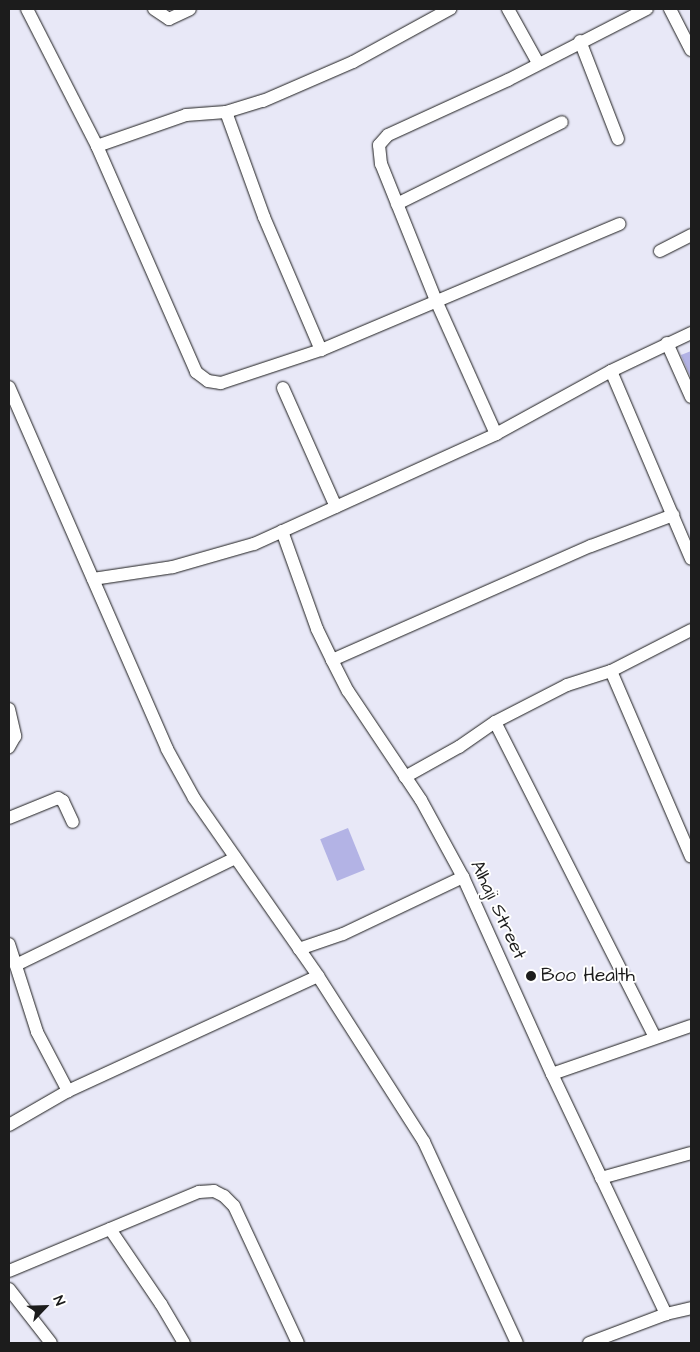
<!DOCTYPE html>
<style>
body{margin:0}
#map{position:relative;width:700px;height:1352px;overflow:hidden;background:#e8e8f7;font-family:"Architects Daughter",sans-serif}
div>[style]{position:absolute}
.building>*{inset:0;background:#b3b3e5;transform-origin:0 0}
.roads{filter:drop-shadow(0 0 1px #1c1c1c) drop-shadow(0 0 1px #1c1c1c)}
.minor>*{height:12px;margin:-6px;padding:0 6px;transform-origin:6px;border-radius:6px;background:#fff}
.dots>*{width:14px;height:14px;translate:-50% -50%;box-sizing:border-box;border:2px solid #fff;border-radius:50%}
span{translate:-50% -50%;white-space:nowrap;text-align:center;line-height:1.15;-webkit-text-stroke:4px #fff;paint-order:stroke}
.street-label{font-size:19px;color:#1c1c1c}
.poi-label{font-size:19px;color:#1c1c1c}
.left{translate:0 -50%;text-align:left}
.frame{position:absolute;inset:0;border:10px solid #1c1c1c;pointer-events:none}
.north{position:absolute;left:20px;top:1282px;width:50px;height:50px;-webkit-text-stroke:4px #fff;paint-order:stroke;rotate:66deg;font-size:14px;font-weight:700;line-height:20px;text-align:center;color:#1c1c1c}
.north::after{content:'';display:block;margin:auto;width:18px;height:22px;background:#1c1c1c;clip-path:polygon(50% 0,100% 100%,50% 72%,0 100%)}
</style>
<div id="map">
<div class="building">
<i style="clip-path:polygon(691px 351px,691px 378px,681px 355px)"></i>
<i style="left:348px;top:828px;width:45px;height:30px;rotate:68deg"></i>
</div>
<div class="roads">
<div class="minor">
<i style="left:27px;top:9px;width:154px;rotate:62.9deg"></i>
<i style="left:97px;top:146px;width:247px;rotate:66.3deg"></i>
<i style="left:196px;top:372px;width:15px;rotate:37deg"></i>
<i style="left:208px;top:381px;width:13px;rotate:9deg"></i>
<i style="left:221px;top:383px;width:105px;rotate:-18.3deg"></i>
<i style="left:321px;top:350px;width:324px;rotate:-22.9deg"></i>
<i style="left:154px;top:9px;width:18px;rotate:34deg"></i>
<i style="left:169px;top:19px;width:23px;rotate:-25deg"></i>
<i style="left:508px;top:9px;width:62px;rotate:60.9deg"></i>
<i style="left:670px;top:9px;width:46px;rotate:62.9deg"></i>
<i style="left:580px;top:41px;width:105px;rotate:68.8deg"></i>
<i style="left:226px;top:112px;width:112px;rotate:70.1deg"></i>
<i style="left:264px;top:217px;width:145px;rotate:66.8deg"></i>
<i style="left:97px;top:146px;width:94px;rotate:-19.2deg"></i>
<i style="left:186px;top:115px;width:40px;rotate:-4.3deg"></i>
<i style="left:226px;top:112px;width:39px;rotate:-17deg"></i>
<i style="left:263px;top:101px;width:98px;rotate:-23.4deg"></i>
<i style="left:353px;top:62px;width:111px;rotate:-28.7deg"></i>
<i style="left:397px;top:204px;width:184px;rotate:-26.4deg"></i>
<i style="left:660px;top:251px;width:35px;rotate:-27deg"></i>
<i style="left:667px;top:343px;width:59px;rotate:66deg"></i>
<i style="left:611px;top:371px;width:204px;rotate:66.9deg"></i>
<i style="left:9px;top:387px;width:395px;rotate:66.4deg"></i>
<i style="left:167px;top:749px;width:56px;rotate:61.1deg"></i>
<i style="left:194px;top:798px;width:217px;rotate:55.1deg"></i>
<i style="left:318px;top:976px;width:197px;rotate:57.4deg"></i>
<i style="left:424px;top:1142px;width:221px;rotate:65.2deg"></i>
<i style="left:283px;top:388px;width:130px;rotate:66deg"></i>
<i style="left:496px;top:434px;width:144px;rotate:-114.2deg"></i>
<i style="left:437px;top:303px;width:150px;rotate:-111.9deg"></i>
<i style="left:381px;top:164px;width:19px;rotate:-96deg"></i>
<i style="left:379px;top:145px;width:13px;rotate:-48deg"></i>
<i style="left:388px;top:135px;width:132px;rotate:-24.6deg"></i>
<i style="left:508px;top:80px;width:156px;rotate:-27.1deg"></i>
<i style="left:282px;top:531px;width:104px;rotate:70.3deg"></i>
<i style="left:317px;top:629px;width:34px;rotate:64deg"></i>
<i style="left:332px;top:660px;width:35px;rotate:63deg"></i>
<i style="left:348px;top:691px;width:131px;rotate:56.2deg"></i>
<i style="left:421px;top:800px;width:88px;rotate:61.4deg"></i>
<i style="left:463px;top:877px;width:216px;rotate:65.7deg"></i>
<i style="left:552px;top:1074px;width:266px;rotate:64.6deg"></i>
<i style="left:93px;top:579px;width:81px;rotate:-8.5deg"></i>
<i style="left:173px;top:567px;width:84px;rotate:-15.9deg"></i>
<i style="left:254px;top:544px;width:266px;rotate:-24.4deg"></i>
<i style="left:496px;top:434px;width:131px;rotate:-28.7deg"></i>
<i style="left:611px;top:371px;width:89px;rotate:-25.4deg"></i>
<i style="left:332px;top:660px;width:283px;rotate:-23.8deg"></i>
<i style="left:591px;top:546px;width:88px;rotate:-20.7deg"></i>
<i style="left:611px;top:671px;width:202px;rotate:66.7deg"></i>
<i style="left:9px;top:709px;width:28px;rotate:77deg"></i>
<i style="left:15px;top:736px;width:13px;rotate:119deg"></i>
<i style="left:495px;top:722px;width:353px;rotate:63.1deg"></i>
<i style="left:405px;top:777px;width:62px;rotate:-29.1deg"></i>
<i style="left:459px;top:747px;width:44px;rotate:-34.8deg"></i>
<i style="left:495px;top:722px;width:81px;rotate:-27.2deg"></i>
<i style="left:567px;top:685px;width:46px;rotate:-17.7deg"></i>
<i style="left:611px;top:671px;width:90px;rotate:-27.1deg"></i>
<i style="left:9px;top:818px;width:53px;rotate:-22.2deg"></i>
<i style="left:58px;top:798px;width:6px;rotate:31deg"></i>
<i style="left:63px;top:801px;width:23px;rotate:65deg"></i>
<i style="left:9px;top:944px;width:92px;rotate:72.3deg"></i>
<i style="left:37px;top:1032px;width:67px;rotate:62.3deg"></i>
<i style="left:299px;top:949px;width:46px;rotate:-18.8deg"></i>
<i style="left:343px;top:934px;width:133px;rotate:-25.4deg"></i>
<i style="left:16px;top:965px;width:244px;rotate:-26deg"></i>
<i style="left:552px;top:1074px;width:147px;rotate:-19.1deg"></i>
<i style="left:9px;top:1125px;width:68px;rotate:-30deg"></i>
<i style="left:68px;top:1091px;width:275px;rotate:-24.7deg"></i>
<i style="left:601px;top:1178px;width:93px;rotate:-15.5deg"></i>
<i style="left:110px;top:1229px;width:91px;rotate:55.8deg"></i>
<i style="left:161px;top:1304px;width:45px;rotate:59.5deg"></i>
<i style="left:9px;top:1271px;width:206px;rotate:-22.6deg"></i>
<i style="left:199px;top:1192px;width:15px;rotate:-4deg"></i>
<i style="left:214px;top:1191px;width:11px;rotate:27deg"></i>
<i style="left:224px;top:1196px;width:14px;rotate:45deg"></i>
<i style="left:234px;top:1206px;width:151px;rotate:65deg"></i>
<i style="left:9px;top:1289px;width:68px;rotate:52.1deg"></i>
<i style="left:589px;top:1343px;width:82px;rotate:-20.6deg"></i>
<i style="left:666px;top:1314px;width:26px;rotate:-13deg"></i>
</div>
</div>
<div class="dots">
<i style="left:531px;top:976px;background:#1c1c1c"></i>
</div>
<div class="street-label">
<span style="left:498px;top:910px;rotate:65deg">Alhaji Street</span>
</div>
<div class="poi-label">
<span class="left" style="left:541px;top:976px">Boo Health</span>
</div>
<div class="frame"></div>
<div class="north">N</div>
</div>
